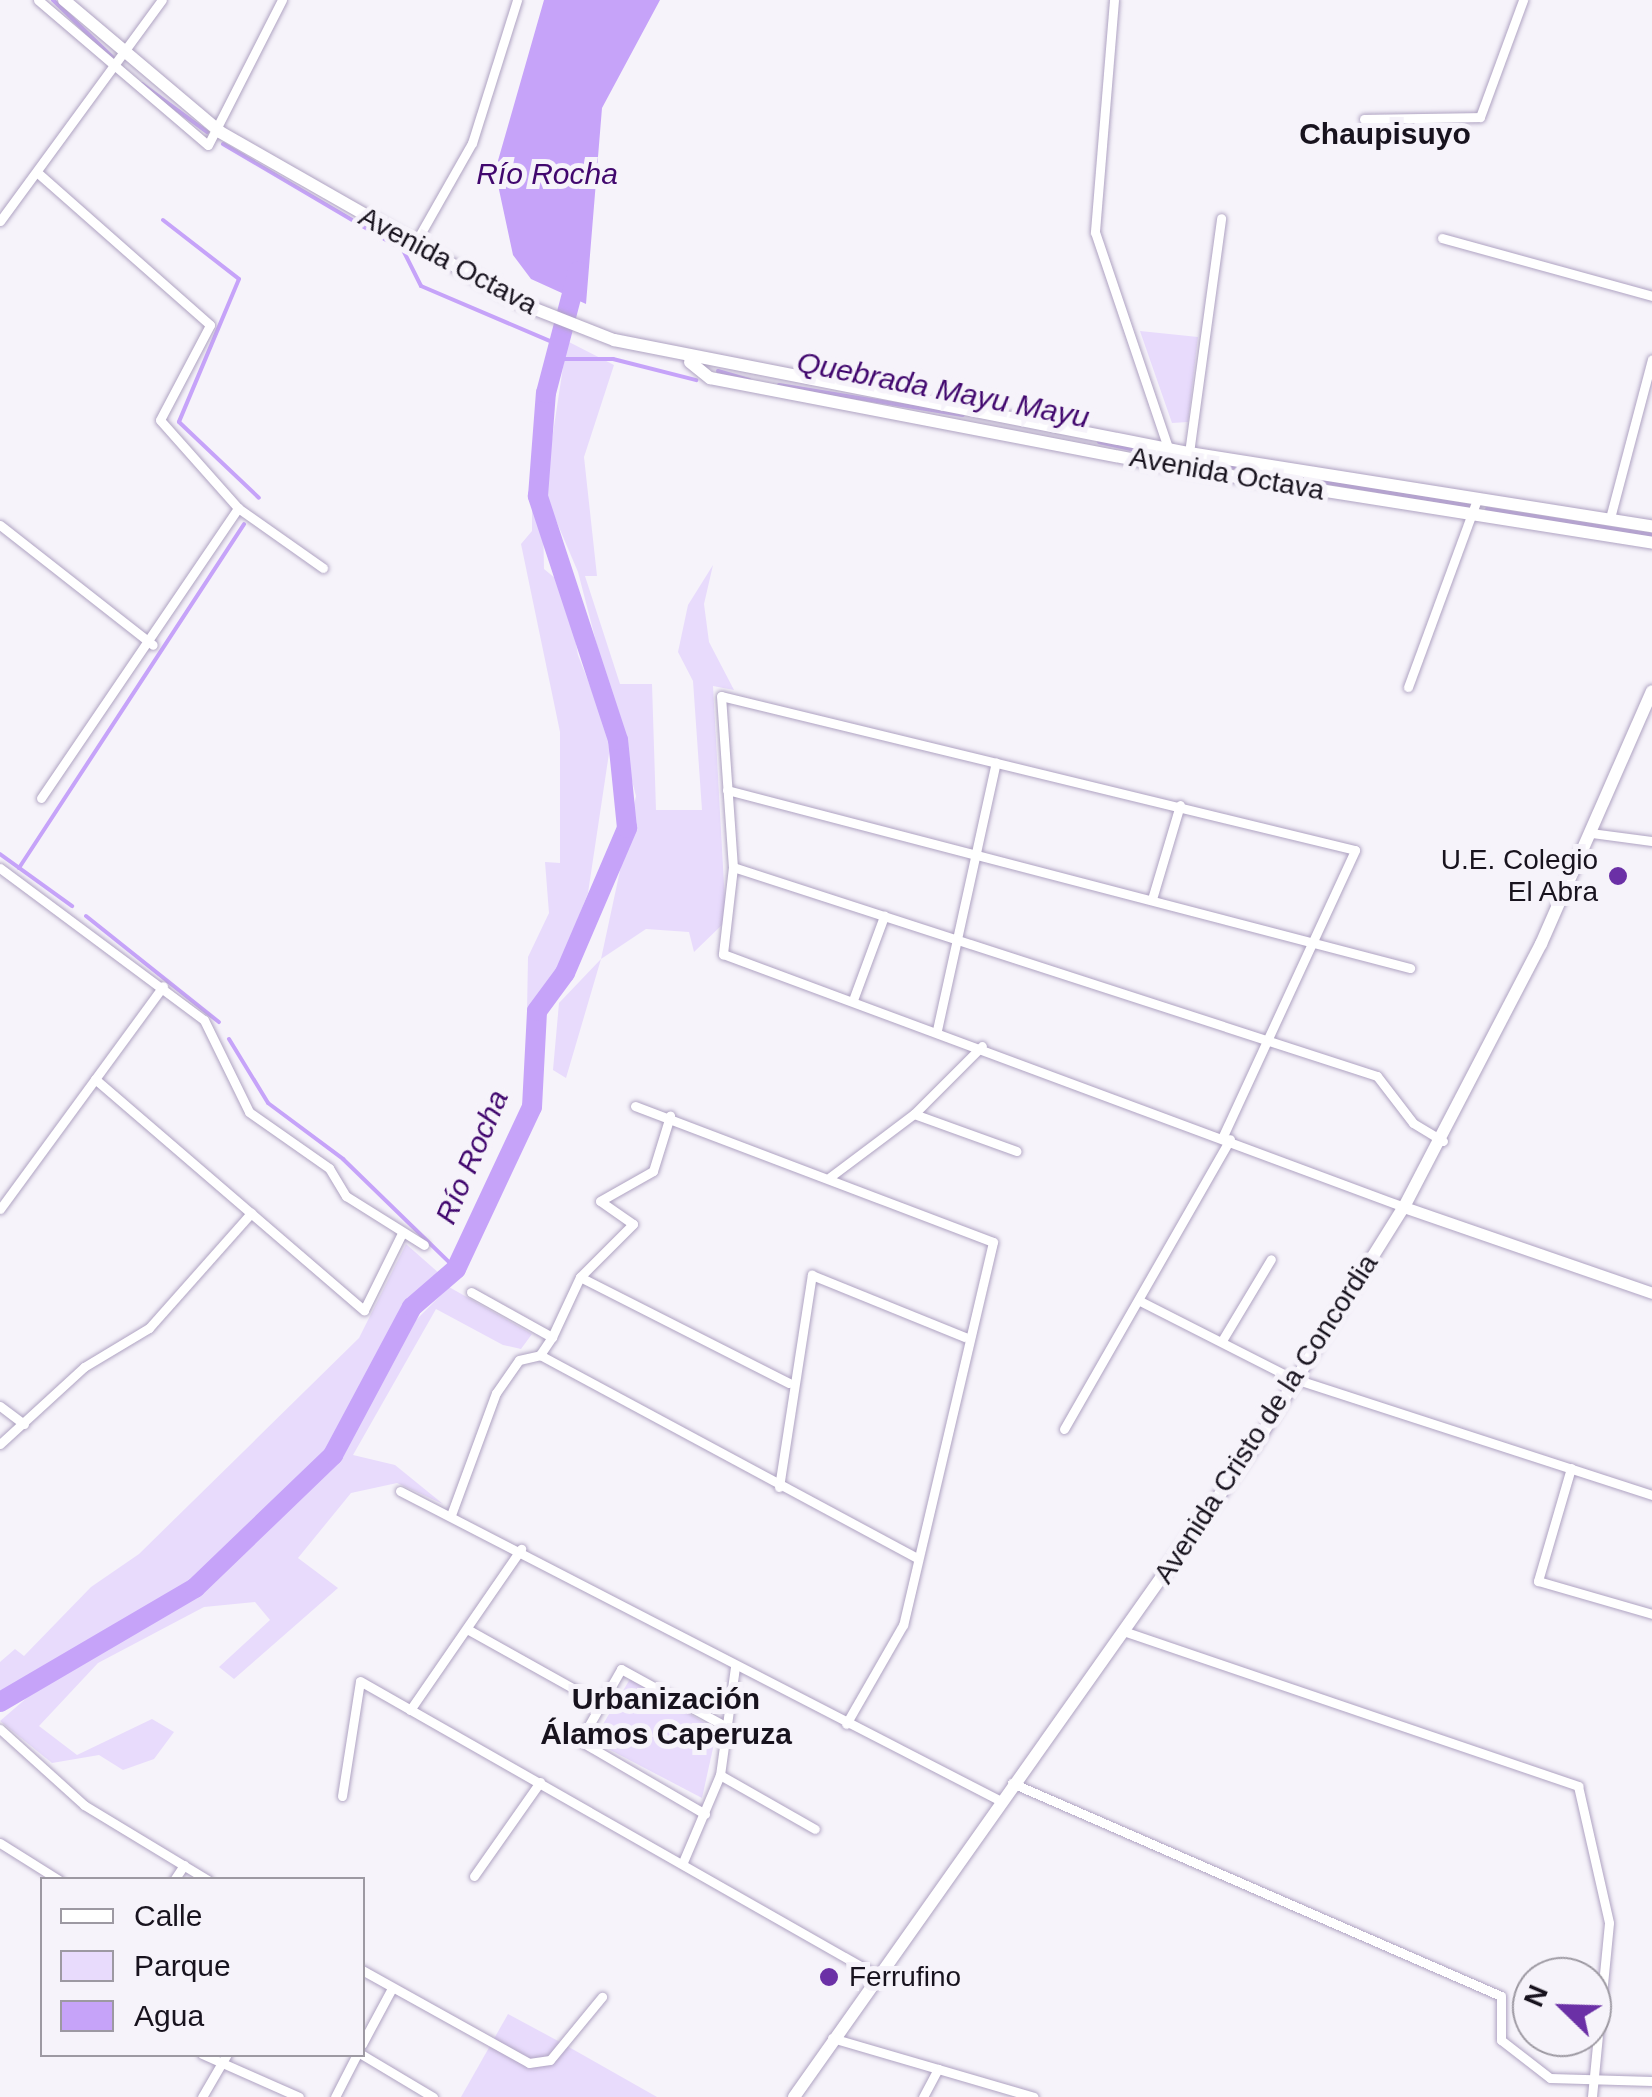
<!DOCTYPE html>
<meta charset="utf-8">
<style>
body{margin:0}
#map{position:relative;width:1652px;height:2097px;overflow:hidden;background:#f6f3fa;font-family:Helvetica,sans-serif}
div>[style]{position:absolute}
.green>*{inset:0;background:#e8dbfc}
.water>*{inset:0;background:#c6a3f9}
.stream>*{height:4px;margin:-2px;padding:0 2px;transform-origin:2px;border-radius:2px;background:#c6a3f9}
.river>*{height:20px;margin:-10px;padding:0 10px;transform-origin:10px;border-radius:10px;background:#c6a3f9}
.roads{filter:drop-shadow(0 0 2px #afa3c2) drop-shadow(0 0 2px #afa3c2)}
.minor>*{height:9px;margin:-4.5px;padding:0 4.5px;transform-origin:4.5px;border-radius:4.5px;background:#fff}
.tertiary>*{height:11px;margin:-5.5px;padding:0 5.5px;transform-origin:5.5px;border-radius:5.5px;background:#fff}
.secondary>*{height:12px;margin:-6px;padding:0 6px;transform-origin:6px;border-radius:6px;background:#fff}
.dots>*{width:28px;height:28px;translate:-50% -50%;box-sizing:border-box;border:5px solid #f6f3fa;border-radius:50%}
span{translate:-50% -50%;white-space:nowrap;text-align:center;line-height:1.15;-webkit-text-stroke:10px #f6f3fa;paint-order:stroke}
.street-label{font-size:28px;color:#18131e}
.poi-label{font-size:28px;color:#18131e}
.right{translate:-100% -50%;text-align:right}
.left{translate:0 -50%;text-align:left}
.neighbourhood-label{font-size:30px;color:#18131e;font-weight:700}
.water-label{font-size:30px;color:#41076e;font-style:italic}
.legend{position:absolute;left:40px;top:1877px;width:325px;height:180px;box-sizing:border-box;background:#f6f3fa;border:2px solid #9d99a2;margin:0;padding:12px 18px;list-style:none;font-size:30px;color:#18131e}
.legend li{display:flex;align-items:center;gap:20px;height:50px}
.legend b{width:50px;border:2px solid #9d99a2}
.north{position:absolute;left:1512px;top:1957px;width:100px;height:100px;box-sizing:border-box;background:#f6f3fa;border:2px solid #9d99a2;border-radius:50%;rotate:293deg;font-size:28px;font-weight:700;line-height:40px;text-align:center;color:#18131e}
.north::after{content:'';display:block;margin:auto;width:35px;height:45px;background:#6b30a6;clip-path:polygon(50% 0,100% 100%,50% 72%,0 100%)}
</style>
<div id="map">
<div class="green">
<i style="clip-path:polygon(1140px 331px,1198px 337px,1188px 422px,1172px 423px)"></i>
<i style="clip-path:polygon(567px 341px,614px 365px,584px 457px,597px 576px,585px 576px,620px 684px,652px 684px,656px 810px,702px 810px,693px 681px,678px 652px,688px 605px,713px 565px,704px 604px,709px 642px,734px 690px,713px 686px,726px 921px,694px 952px,689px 932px,646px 929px,601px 959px,566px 1078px,553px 1070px,559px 1003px,601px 959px,636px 796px,578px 572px,544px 492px)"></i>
<i style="clip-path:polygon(532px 501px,543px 521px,544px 569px,566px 587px,578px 655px,611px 740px,588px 893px,559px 966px,527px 1012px,528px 957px,549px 913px,545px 862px,560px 863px,560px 732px,521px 544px,532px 531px)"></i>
<i style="clip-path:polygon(406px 1244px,440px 1274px,406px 1307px,327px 1453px,193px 1582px,0 1695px,0 1662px,15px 1649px,24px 1656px,91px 1587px,139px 1554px,359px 1338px)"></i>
<i style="clip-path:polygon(449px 1287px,532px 1334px,521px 1349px,503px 1345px,436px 1309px,353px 1455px,395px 1465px,443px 1504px,397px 1483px,351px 1493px,298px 1558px,338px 1588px,234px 1679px,219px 1667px,270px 1620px,255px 1602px,204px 1607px,98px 1663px,39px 1726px,77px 1755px,152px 1719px,174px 1732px,154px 1759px,123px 1770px,99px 1755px,52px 1763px,0 1721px,44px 1683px,197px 1596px,339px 1457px,404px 1332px)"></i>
<i style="clip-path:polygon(630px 1679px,717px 1730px,702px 1798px,593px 1741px)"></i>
<i style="clip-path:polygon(508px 2014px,560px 2042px,657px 2097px,461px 2097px)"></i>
</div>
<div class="water">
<i style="clip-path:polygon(544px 0,660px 0,602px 108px,586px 304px,531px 279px,513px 255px,495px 171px)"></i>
</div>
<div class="stream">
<i style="left:53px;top:0;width:85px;rotate:44deg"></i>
<i style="left:142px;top:84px;width:81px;rotate:36.4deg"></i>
<i style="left:223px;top:144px;width:209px;rotate:30.5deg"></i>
<i style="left:403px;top:250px;width:40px;rotate:63.4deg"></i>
<i style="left:421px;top:286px;width:150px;rotate:23.1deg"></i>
<i style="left:163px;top:220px;width:96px;rotate:37.8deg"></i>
<i style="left:239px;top:279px;width:155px;rotate:112.8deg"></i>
<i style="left:179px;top:422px;width:110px;rotate:43.5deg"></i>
<i style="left:555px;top:359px;width:58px"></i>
<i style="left:613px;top:359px;width:86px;rotate:14.2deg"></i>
<i style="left:718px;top:371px;width:33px;rotate:16deg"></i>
<i style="left:779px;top:385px;width:186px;rotate:9.3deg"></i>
<i style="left:1099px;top:442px;width:60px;rotate:12.4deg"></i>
<i style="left:1180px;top:458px;width:294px;rotate:9.4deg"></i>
<i style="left:1487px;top:509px;width:167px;rotate:9deg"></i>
<i style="left:0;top:854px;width:89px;rotate:35.8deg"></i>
<i style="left:19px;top:868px;width:411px;rotate:-56.8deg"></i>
<i style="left:86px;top:916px;width:170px;rotate:38.6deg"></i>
<i style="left:229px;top:1039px;width:75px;rotate:58.6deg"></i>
<i style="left:268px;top:1103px;width:94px;rotate:36.7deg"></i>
<i style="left:343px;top:1159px;width:158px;rotate:44.2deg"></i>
</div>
<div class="river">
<i style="left:0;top:1702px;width:226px;rotate:-30.3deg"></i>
<i style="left:195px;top:1588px;width:192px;rotate:-43.9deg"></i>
<i style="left:333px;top:1455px;width:168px;rotate:-61.9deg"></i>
<i style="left:412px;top:1307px;width:58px;rotate:-40.8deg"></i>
<i style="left:456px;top:1269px;width:179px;rotate:-64.9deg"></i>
<i style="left:532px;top:1107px;width:96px;rotate:-87deg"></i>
<i style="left:537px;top:1011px;width:47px;rotate:-53.6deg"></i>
<i style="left:565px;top:973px;width:158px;rotate:-66.8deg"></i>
<i style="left:627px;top:828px;width:88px;rotate:-95.8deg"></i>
<i style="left:618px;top:740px;width:257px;rotate:-108.2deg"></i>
<i style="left:538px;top:496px;width:103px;rotate:-85.6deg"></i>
<i style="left:546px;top:393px;width:126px;rotate:-75.3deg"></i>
</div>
<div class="roads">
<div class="minor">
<i style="left:38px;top:0;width:223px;rotate:40.5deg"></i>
<i style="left:208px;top:145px;width:163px;rotate:-63deg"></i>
<i style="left:1114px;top:0;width:233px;rotate:94.7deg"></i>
<i style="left:1095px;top:232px;width:233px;rotate:71.3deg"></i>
<i style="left:1364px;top:119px;width:116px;rotate:-1deg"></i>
<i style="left:1480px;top:117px;width:125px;rotate:-69.8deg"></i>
<i style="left:39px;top:174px;width:228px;rotate:41.4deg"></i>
<i style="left:210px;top:325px;width:107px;rotate:117.8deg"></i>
<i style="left:160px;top:420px;width:118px;rotate:48.4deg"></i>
<i style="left:238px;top:508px;width:104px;rotate:35.2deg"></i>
<i style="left:0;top:221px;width:274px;rotate:-53.8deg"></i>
<i style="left:1442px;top:238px;width:218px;rotate:15.4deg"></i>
<i style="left:414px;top:245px;width:117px;rotate:-60.4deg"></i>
<i style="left:472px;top:143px;width:150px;rotate:-72.5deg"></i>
<i style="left:1189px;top:453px;width:237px;rotate:-82.2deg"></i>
<i style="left:1610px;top:518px;width:164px;rotate:-75.2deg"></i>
<i style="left:0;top:525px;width:194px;rotate:38.1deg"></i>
<i style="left:1408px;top:687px;width:202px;rotate:-69.8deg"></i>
<i style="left:727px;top:790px;width:706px;rotate:14.61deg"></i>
<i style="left:41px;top:798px;width:351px;rotate:-55.8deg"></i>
<i style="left:1591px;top:833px;width:62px;rotate:7.5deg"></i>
<i style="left:733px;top:867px;width:677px;rotate:17.98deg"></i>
<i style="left:1377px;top:1076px;width:59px;rotate:52.5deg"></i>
<i style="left:1413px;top:1123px;width:35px;rotate:31deg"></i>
<i style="left:0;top:868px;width:254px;rotate:36.7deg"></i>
<i style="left:204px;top:1020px;width:102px;rotate:63.9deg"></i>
<i style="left:249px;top:1112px;width:98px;rotate:35deg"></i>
<i style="left:329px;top:1168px;width:33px;rotate:59deg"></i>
<i style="left:346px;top:1196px;width:92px;rotate:32.1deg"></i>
<i style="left:1152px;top:899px;width:98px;rotate:-73.4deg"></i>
<i style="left:853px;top:1000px;width:90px;rotate:-69.7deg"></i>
<i style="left:937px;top:1030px;width:274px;rotate:-77.6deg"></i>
<i style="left:95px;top:1079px;width:355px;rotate:40.7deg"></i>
<i style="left:364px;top:1310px;width:84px;rotate:-63.7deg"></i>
<i style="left:635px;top:1106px;width:383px;rotate:20.8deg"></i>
<i style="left:993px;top:1242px;width:393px;rotate:103.2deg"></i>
<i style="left:903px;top:1625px;width:114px;rotate:119.9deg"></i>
<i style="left:914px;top:1114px;width:109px;rotate:19.9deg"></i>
<i style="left:1223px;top:1136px;width:315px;rotate:-65.2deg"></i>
<i style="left:1355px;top:850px;width:652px;rotate:-166.35deg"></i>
<i style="left:721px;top:696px;width:171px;rotate:86deg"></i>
<i style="left:733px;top:867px;width:88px;rotate:96.6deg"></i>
<i style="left:723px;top:954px;width:726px;rotate:20.38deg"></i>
<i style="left:830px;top:1177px;width:105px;rotate:-36.9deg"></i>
<i style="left:914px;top:1114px;width:96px;rotate:-45deg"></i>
<i style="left:0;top:1209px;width:276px;rotate:-53.8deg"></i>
<i style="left:580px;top:1277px;width:234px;rotate:26.9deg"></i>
<i style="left:471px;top:1292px;width:93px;rotate:29.1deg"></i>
<i style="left:552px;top:1337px;width:22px;rotate:124deg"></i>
<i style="left:540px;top:1355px;width:428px;rotate:28.3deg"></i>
<i style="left:1140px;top:1301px;width:170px;rotate:26.9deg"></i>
<i style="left:1292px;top:1378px;width:379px;rotate:18deg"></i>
<i style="left:552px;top:1337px;width:66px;rotate:-65deg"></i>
<i style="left:580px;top:1277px;width:75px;rotate:-45deg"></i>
<i style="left:633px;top:1224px;width:40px;rotate:-145.1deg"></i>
<i style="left:600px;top:1201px;width:61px;rotate:-29.5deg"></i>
<i style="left:653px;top:1171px;width:58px;rotate:-72.8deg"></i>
<i style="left:1223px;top:1339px;width:93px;rotate:-59deg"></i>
<i style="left:0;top:1406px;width:30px;rotate:37deg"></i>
<i style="left:1064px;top:1429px;width:334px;rotate:-60.2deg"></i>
<i style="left:0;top:1444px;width:114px;rotate:-42.5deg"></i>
<i style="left:84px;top:1367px;width:76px;rotate:-31deg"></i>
<i style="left:149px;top:1328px;width:154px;rotate:-48.4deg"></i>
<i style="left:1571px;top:1468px;width:118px;rotate:106.3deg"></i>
<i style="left:1538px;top:1581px;width:119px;rotate:16.1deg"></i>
<i style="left:779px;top:1487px;width:215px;rotate:-81.2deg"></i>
<i style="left:812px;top:1275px;width:165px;rotate:22.1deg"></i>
<i style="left:400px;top:1491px;width:674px;rotate:27.29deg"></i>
<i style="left:451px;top:1515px;width:130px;rotate:-69.8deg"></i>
<i style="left:496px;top:1393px;width:40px;rotate:-55.1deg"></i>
<i style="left:519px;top:1360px;width:22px;rotate:-13deg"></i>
<i style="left:467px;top:1629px;width:154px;rotate:29.2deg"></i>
<i style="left:1126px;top:1632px;width:478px;rotate:18.8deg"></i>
<i style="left:1578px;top:1786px;width:140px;rotate:77.2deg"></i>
<i style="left:1609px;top:1923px;width:175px;rotate:95.6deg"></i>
<i style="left:410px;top:1710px;width:196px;rotate:-55.4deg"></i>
<i style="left:0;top:1729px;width:113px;rotate:42.1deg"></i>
<i style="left:84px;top:1805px;width:145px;rotate:31.2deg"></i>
<i style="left:720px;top:1775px;width:109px;rotate:29.6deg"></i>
<i style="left:1012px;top:1783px;width:533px;rotate:23.54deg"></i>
<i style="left:1501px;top:1996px;width:44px;rotate:90deg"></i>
<i style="left:1501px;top:2040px;width:62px;rotate:37.8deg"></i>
<i style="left:1550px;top:2078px;width:102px;rotate:1.7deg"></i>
<i style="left:342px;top:1796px;width:116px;rotate:-81.1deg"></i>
<i style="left:360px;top:1681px;width:594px;rotate:29.67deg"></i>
<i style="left:705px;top:1814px;width:145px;rotate:-149.7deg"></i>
<i style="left:580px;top:1741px;width:83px;rotate:-60.3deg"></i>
<i style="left:621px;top:1669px;width:121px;rotate:28.7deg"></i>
<i style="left:0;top:1843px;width:70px;rotate:32.1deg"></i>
<i style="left:683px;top:1862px;width:95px;rotate:-67deg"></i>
<i style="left:720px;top:1775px;width:109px;rotate:-82.1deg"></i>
<i style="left:474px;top:1876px;width:115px;rotate:-54.9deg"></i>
<i style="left:174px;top:1880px;width:18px;rotate:-56deg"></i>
<i style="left:362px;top:1970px;width:191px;rotate:29.1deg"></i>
<i style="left:529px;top:2063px;width:21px;rotate:-8deg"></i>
<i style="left:550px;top:2060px;width:82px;rotate:-50.5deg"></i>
<i style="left:832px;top:2038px;width:210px;rotate:16.3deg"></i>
<i style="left:362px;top:2044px;width:64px;rotate:-61.8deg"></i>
<i style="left:202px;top:2054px;width:106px;rotate:23.9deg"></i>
<i style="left:361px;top:2054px;width:84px;rotate:30.8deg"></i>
<i style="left:202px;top:2097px;width:50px;rotate:-59.8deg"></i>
<i style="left:335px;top:2097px;width:48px;rotate:-62.9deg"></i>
<i style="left:923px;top:2097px;width:32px;rotate:-62deg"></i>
</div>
<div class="tertiary">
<i style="left:1404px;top:1207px;width:262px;rotate:19.1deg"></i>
</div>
<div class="secondary">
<i style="left:64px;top:0;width:204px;rotate:40.2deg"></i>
<i style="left:220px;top:132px;width:345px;rotate:29.7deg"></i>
<i style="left:520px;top:303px;width:101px;rotate:21.5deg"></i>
<i style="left:614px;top:340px;width:586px;rotate:11.12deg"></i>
<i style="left:1189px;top:453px;width:469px;rotate:9deg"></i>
<i style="left:690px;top:362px;width:26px;rotate:39deg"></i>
<i style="left:710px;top:378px;width:466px;rotate:10.9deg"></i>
<i style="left:1168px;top:466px;width:490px;rotate:9deg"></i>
<i style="left:794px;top:2097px;width:799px;rotate:-54.74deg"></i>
<i style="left:1255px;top:1445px;width:281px;rotate:-58deg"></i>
<i style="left:1404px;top:1207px;width:297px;rotate:-62.5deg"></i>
<i style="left:1541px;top:944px;width:276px;rotate:-66.3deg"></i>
</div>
</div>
<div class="dots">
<i style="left:1618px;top:876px;background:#6b30a6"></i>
<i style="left:829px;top:1977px;background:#6b30a6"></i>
</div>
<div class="street-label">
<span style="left:448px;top:261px;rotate:28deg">Avenida Octava</span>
<span style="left:1227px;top:474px;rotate:10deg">Avenida Octava</span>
<span style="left:1266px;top:1419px;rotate:-57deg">Avenida Cristo de la Concordia</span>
</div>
<div class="poi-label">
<span class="right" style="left:1598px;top:876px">U.E. Colegio<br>El Abra</span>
<span class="left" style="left:849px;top:1977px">Ferrufino</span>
</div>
<div class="neighbourhood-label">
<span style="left:1385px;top:134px">Chaupisuyo</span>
<span style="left:666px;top:1716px">Urbanización<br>Álamos Caperuza</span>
</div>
<div class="water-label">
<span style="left:547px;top:174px">Río Rocha</span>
<span style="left:943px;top:390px;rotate:11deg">Quebrada Mayu Mayu</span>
<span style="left:472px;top:1157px;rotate:-67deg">Río Rocha</span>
</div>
<ul class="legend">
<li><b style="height:12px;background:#fff"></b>Calle</li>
<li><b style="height:28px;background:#e8dbfc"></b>Parque</li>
<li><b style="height:28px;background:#c6a3f9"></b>Agua</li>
</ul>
<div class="north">N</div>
</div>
